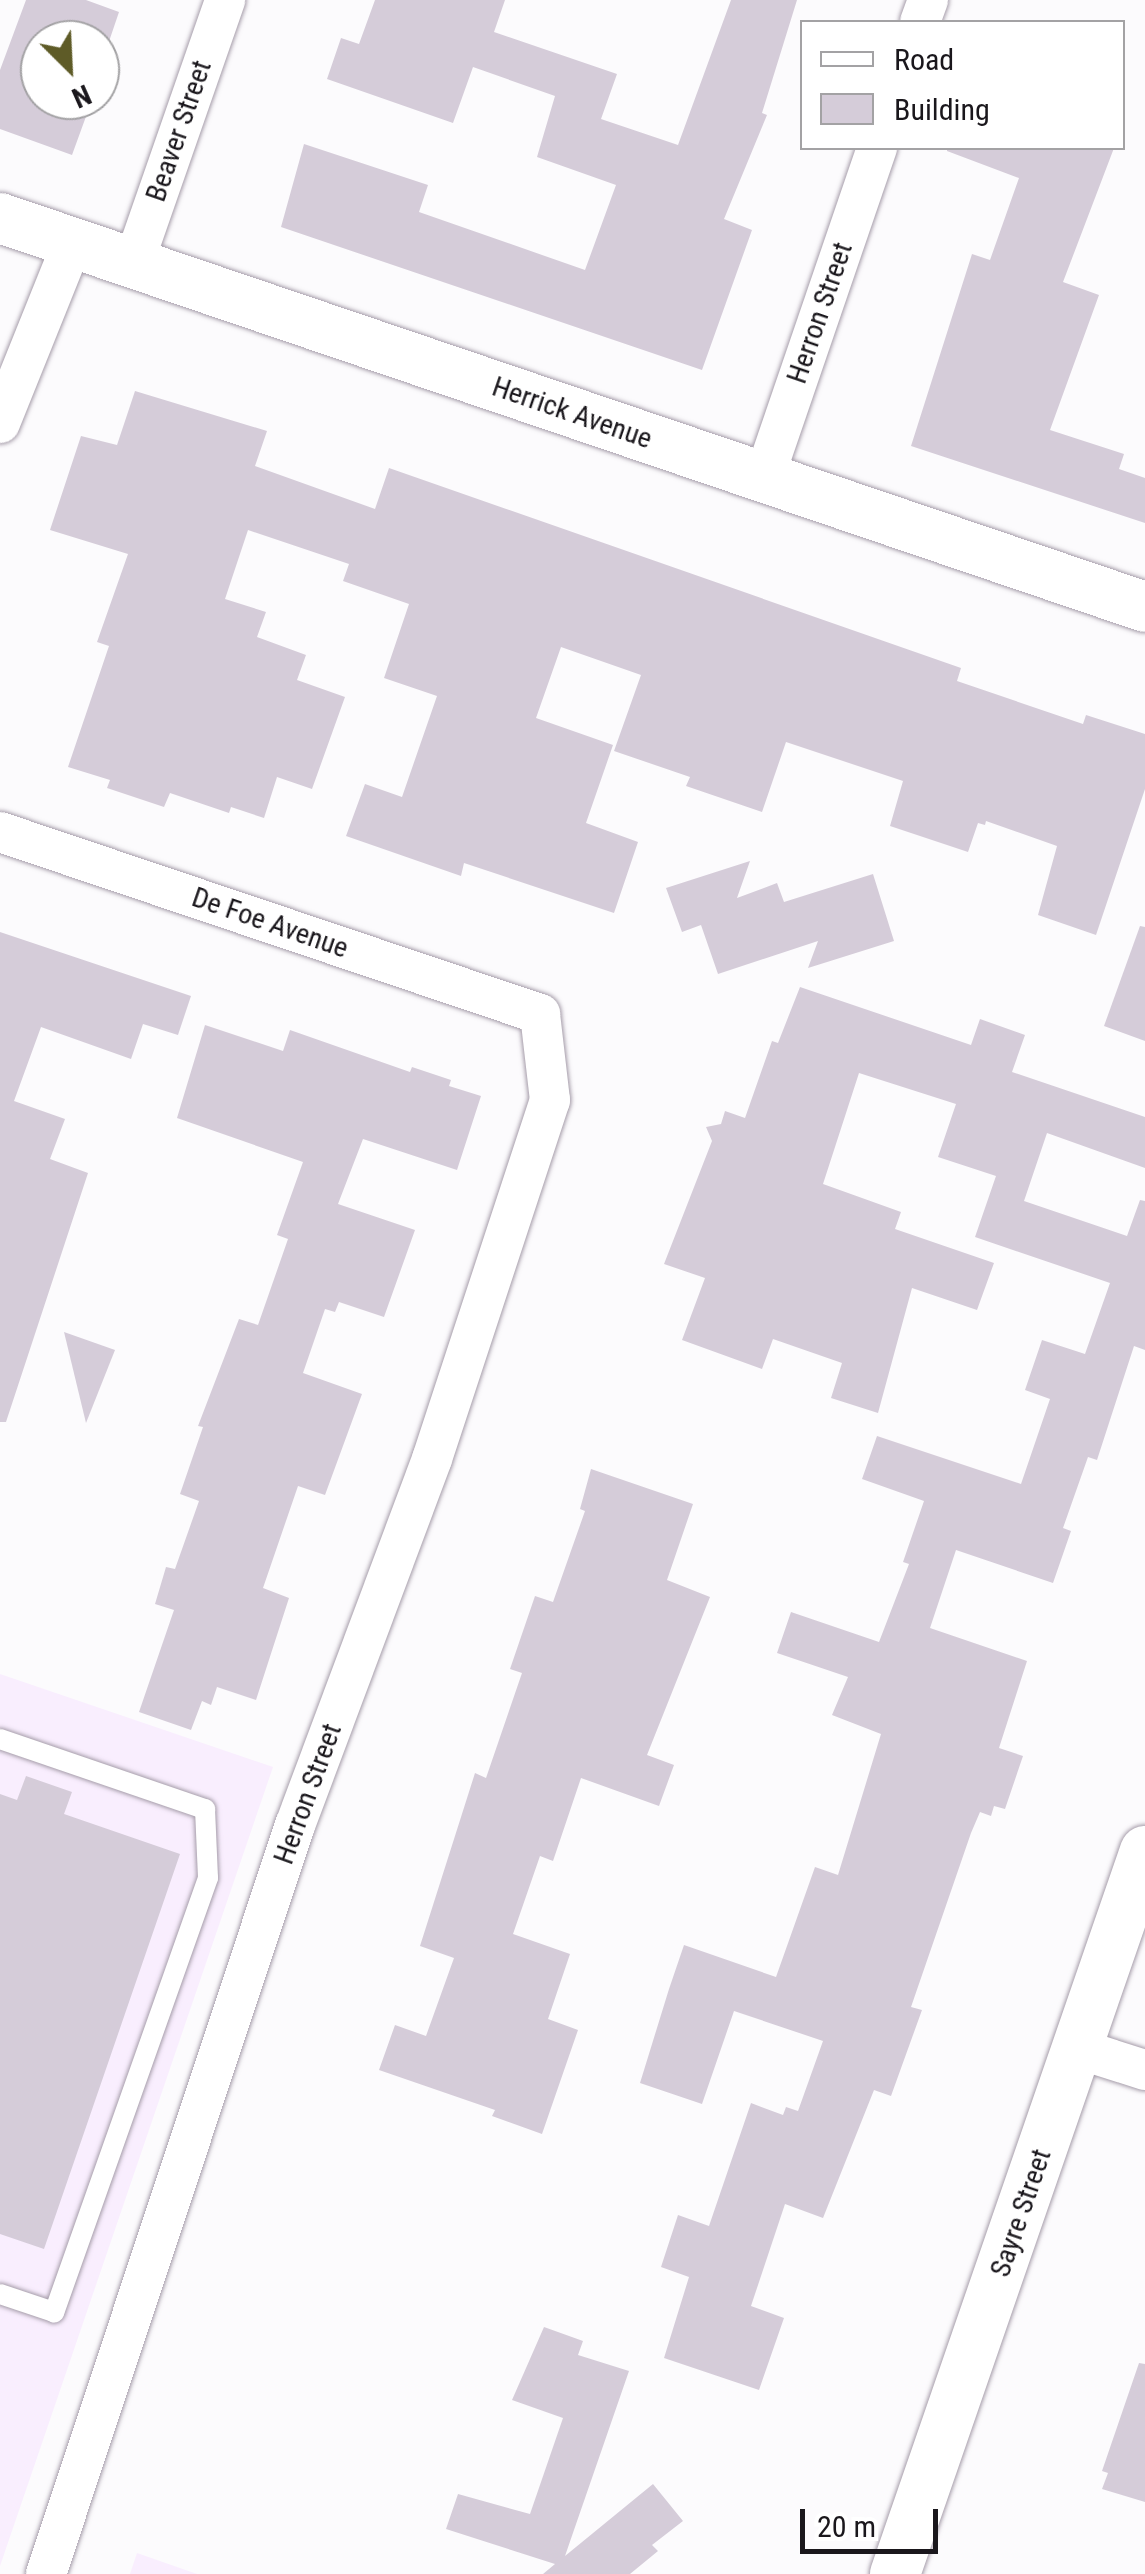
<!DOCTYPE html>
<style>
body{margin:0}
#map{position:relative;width:1145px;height:2574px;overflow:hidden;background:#fcfbfd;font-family:"Roboto Condensed",sans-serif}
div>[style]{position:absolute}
.built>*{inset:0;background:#f9eefe}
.building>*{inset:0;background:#d5ccd9}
.roads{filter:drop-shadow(0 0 2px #a69daa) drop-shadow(0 0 2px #a69daa)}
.service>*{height:20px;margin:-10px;padding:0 10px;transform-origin:10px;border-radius:10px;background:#fff}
.minor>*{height:40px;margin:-20px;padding:0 20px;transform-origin:20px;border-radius:20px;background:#fff}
.tertiary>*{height:50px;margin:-25px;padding:0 25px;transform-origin:25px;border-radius:25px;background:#fff}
span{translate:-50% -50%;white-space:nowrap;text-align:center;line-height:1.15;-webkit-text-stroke:8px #fff;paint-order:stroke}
.street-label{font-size:28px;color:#1a171c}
.legend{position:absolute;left:800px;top:20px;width:325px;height:130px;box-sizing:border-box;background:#fff;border:2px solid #a3a2a4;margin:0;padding:12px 18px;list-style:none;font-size:30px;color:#1a171c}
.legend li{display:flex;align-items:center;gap:20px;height:50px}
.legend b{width:50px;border:2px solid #a3a2a4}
.north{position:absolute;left:20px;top:20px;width:100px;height:100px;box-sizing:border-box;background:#fff;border:2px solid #a3a2a4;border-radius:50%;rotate:156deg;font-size:28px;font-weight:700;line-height:40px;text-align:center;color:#1a171c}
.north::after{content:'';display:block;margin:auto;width:35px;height:45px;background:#5e5b27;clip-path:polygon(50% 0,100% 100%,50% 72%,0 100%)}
.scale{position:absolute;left:800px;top:2509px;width:138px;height:45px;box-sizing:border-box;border:5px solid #1a171c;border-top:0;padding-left:12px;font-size:30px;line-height:35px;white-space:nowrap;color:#1a171c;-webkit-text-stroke:8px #fff;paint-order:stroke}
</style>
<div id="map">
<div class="built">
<i style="clip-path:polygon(0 1674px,273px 1767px,0 2566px)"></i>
<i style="clip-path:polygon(137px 2553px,197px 2574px,130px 2574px)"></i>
</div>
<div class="building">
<i style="clip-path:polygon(26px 0,86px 0,119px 12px,100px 68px,100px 40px,40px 40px,40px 100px,92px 100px,72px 155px,0 129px,0 70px)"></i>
<i style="clip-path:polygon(375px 0,505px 0,494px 32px,617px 74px,601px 119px,678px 145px,731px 0,797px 0,762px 113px,767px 115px,724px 219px,752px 230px,702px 370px,281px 227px,304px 144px,428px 185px,419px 212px,585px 270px,616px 185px,537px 157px,555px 96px,473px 67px,453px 123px,327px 79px,341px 38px,359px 44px)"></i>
<i style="clip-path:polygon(947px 148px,1114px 148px,1063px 282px,1099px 295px,1050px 430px,1124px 454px,1119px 469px,1145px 478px,1145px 523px,911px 446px,972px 254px,990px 260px,1019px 178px,947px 151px)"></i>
<i style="clip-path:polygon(135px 391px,267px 431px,255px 466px,375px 509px,389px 468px,961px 668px,957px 681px,1083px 724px,1086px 715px,1145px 734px,1145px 789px,1096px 935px,1038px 915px,1057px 846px,986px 821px,985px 825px,978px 823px,968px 852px,890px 826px,903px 781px,786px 742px,762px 812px,686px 786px,690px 777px,614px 751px,641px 675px,561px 647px,536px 718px,613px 745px,586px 823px,638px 842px,614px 913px,464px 863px,461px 876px,346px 836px,365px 784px,402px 797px,437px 696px,384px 678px,409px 604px,343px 581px,349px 564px,248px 530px,225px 599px,266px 612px,257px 637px,306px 655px,297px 680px,345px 697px,312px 789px,277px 777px,264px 818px,231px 807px,229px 813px,170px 793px,164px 807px,107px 788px,110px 780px,68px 767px,109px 646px,97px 642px,128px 554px,50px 530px,81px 436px,117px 445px)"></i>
<i style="clip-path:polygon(750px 861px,737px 898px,777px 883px,784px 902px,873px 874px,894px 941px,808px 968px,818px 941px,718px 974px,701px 925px,682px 932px,666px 888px)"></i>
<i style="clip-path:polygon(1140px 926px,1145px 927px,1145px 1041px,1104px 1026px)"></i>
<i style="clip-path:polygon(0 932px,191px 996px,178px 1035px,143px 1024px,131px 1059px,41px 1027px,14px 1101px,65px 1119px,50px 1159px,88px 1173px,6px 1422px,0 1422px)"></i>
<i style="clip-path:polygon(800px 987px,971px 1045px,980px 1019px,1025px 1035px,1012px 1072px,1145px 1117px,1145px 1168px,1047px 1133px,1024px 1201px,1127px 1236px,1140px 1200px,1145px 1201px,1145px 1350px,1134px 1346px,1097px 1460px,1088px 1457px,1063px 1528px,1071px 1531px,1053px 1583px,956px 1550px,930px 1628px,1027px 1661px,999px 1748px,1023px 1756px,1005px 1809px,994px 1806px,991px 1816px,980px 1812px,971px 1833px,911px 2007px,922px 2010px,891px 2096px,874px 2090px,823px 2218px,785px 2204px,751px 2306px,784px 2318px,759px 2390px,664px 2358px,689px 2277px,661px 2267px,678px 2215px,709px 2226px,751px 2103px,783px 2115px,786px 2107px,798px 2111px,823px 2041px,734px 2011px,702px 2104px,640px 2083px,669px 1989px,684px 1945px,776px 1977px,815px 1867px,838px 1875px,881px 1734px,832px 1715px,848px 1677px,777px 1653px,791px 1612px,879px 1642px,909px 1564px,903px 1562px,924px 1501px,862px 1479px,877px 1436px,1021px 1484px,1050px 1399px,1025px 1390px,1042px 1340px,1085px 1354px,1110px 1283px,975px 1237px,996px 1176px,938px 1157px,956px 1104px,859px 1073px,823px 1184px,901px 1212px,895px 1229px,994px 1263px,977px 1310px,912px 1288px,878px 1413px,831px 1398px,842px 1363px,773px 1339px,762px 1369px,682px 1340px,705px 1278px,664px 1264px,712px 1141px,706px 1127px,721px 1124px,725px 1111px,745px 1118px,772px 1041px,778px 1043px)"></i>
<i style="clip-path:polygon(205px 1025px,283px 1051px,290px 1030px,410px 1072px,412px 1067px,451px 1080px,449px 1086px,481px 1096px,457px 1170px,363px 1139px,338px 1204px,415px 1230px,384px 1317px,339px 1302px,335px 1312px,325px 1309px,303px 1373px,362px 1394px,325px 1495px,298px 1486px,263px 1588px,289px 1598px,256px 1700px,217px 1687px,211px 1705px,202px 1701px,191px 1730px,139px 1712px,174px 1610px,155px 1604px,166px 1567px,175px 1569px,199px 1501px,180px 1494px,203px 1427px,198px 1426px,239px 1319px,258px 1325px,288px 1239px,277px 1235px,303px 1162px,177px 1118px)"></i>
<i style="clip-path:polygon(64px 1332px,115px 1350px,86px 1423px)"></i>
<i style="clip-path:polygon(591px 1469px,693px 1504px,667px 1580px,710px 1597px,647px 1755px,674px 1765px,659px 1806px,581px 1778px,553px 1861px,540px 1856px,513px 1934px,570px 1954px,548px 2019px,578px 2030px,542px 2134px,492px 2116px,495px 2110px,379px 2070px,395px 2025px,426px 2036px,454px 1958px,420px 1946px,475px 1773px,486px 1778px,522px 1673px,510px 1669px,535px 1596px,553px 1602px,585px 1511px,580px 1509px)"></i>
<i style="clip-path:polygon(26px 1776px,72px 1792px,64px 1814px,180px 1854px,44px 2249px,0 2234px,0 1794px,17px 1800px)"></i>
<i style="clip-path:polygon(544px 2327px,583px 2341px,578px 2355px,629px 2371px,565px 2556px,653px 2484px,683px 2521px,652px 2545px,658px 2551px,630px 2574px,543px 2574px,555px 2564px,446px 2529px,458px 2494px,530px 2514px,563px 2418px,512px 2400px)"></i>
<i style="clip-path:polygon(1139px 2363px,1145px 2364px,1145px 2502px,1102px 2489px,1108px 2473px,1102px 2471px)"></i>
</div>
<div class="roads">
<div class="service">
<i style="left:0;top:1739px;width:217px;rotate:18.9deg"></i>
<i style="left:205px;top:1809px;width:69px;rotate:87.5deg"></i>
<i style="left:208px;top:1878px;width:461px;rotate:109.5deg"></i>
<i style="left:54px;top:2312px;width:57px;rotate:-161.6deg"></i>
</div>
<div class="minor">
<i style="left:920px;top:22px;width:23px;rotate:-70deg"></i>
<i style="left:134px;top:262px;width:277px;rotate:-70.8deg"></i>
<i style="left:0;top:423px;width:193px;rotate:-68.1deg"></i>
<i style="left:764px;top:478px;width:349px;rotate:-71.1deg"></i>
<i style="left:0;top:832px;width:570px;rotate:18.63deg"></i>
<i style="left:540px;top:1014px;width:87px;rotate:83.4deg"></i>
<i style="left:550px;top:1100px;width:378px;rotate:108.2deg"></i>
<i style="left:432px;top:1459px;width:391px;rotate:110.5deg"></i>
<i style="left:295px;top:1825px;width:789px;rotate:108.39deg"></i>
<i style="left:1079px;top:2049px;width:69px;rotate:17.7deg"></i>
</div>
<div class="tertiary">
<i style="left:0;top:218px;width:1209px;rotate:18.76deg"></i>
<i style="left:895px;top:2574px;width:765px;rotate:-70.93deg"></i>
</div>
</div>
<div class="street-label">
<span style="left:179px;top:131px;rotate:-71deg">Beaver Street</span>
<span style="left:820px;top:313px;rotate:-71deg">Herron Street</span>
<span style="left:572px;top:413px;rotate:19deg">Herrick Avenue</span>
<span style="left:270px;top:923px;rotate:19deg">De Foe Avenue</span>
<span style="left:308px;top:1794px;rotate:-70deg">Herron Street</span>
<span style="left:1021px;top:2213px;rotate:-71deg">Sayre Street</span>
</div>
<ul class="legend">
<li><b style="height:12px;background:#fff"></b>Road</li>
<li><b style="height:28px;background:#d5ccd9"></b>Building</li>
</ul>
<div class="north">N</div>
<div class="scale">20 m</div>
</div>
